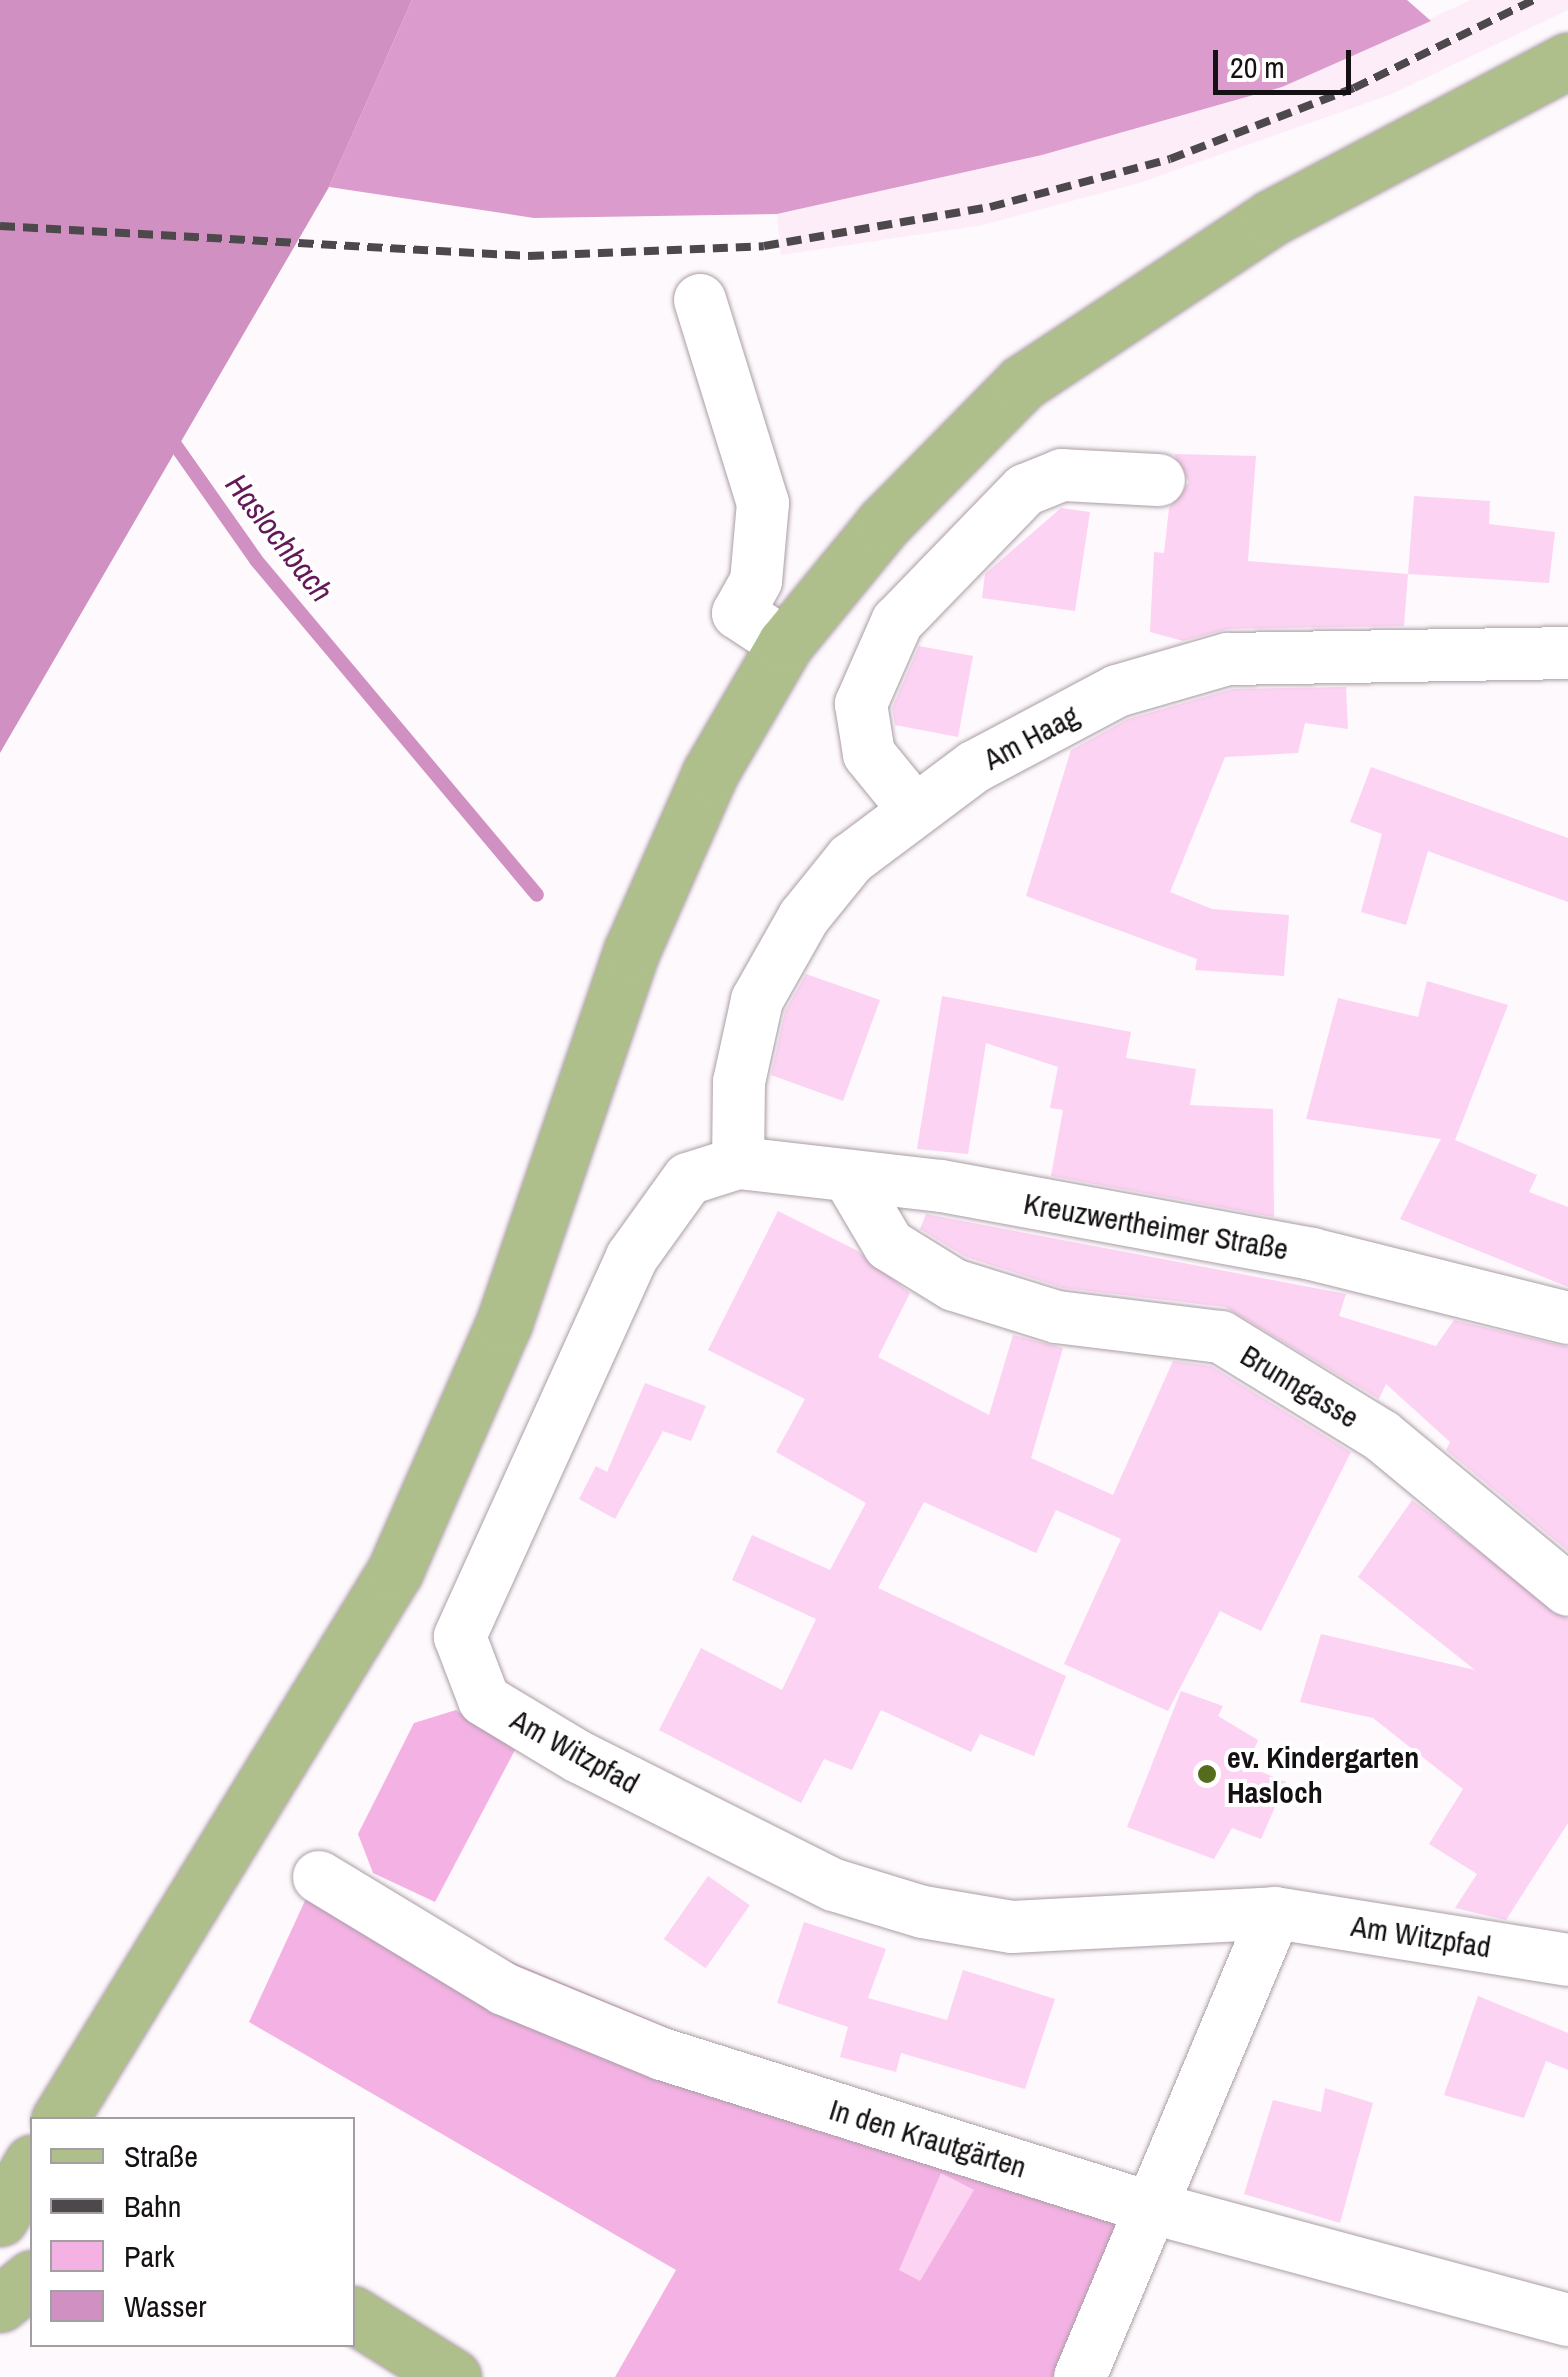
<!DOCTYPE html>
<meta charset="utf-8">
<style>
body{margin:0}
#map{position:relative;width:1568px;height:2377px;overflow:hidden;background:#fef9fc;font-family:"Archivo Narrow",sans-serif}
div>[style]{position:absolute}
.built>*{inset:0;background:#fdedf8}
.green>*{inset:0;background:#f4b2e4}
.forest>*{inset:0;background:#dc9bcd}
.water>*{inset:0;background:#d090c1}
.stream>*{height:14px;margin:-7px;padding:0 7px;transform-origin:7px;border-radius:7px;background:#d090c1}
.building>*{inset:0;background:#fcd3f2;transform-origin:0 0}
.roads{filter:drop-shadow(0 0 2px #aa9ea7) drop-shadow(0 0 2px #aa9ea7)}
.minor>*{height:52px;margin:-26px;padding:0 26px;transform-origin:26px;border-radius:26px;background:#fff}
.major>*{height:55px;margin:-27.5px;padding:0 27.5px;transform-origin:27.5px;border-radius:27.5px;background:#afbf8b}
.rail>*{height:8px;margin-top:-4px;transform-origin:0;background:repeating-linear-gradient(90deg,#4c484b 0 15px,transparent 0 23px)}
.dots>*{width:28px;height:28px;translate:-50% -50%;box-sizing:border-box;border:5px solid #fff;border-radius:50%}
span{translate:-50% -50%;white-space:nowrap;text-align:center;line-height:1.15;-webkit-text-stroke:8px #fff;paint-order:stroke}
.street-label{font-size:30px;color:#141013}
.poi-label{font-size:30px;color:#141013;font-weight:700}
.left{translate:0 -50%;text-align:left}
.water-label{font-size:32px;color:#641857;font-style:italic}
.legend{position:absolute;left:30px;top:2117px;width:325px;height:230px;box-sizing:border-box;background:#fff;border:2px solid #a19fa1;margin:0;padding:12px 18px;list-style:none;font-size:30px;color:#141013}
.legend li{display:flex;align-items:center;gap:20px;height:50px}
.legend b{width:50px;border:2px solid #a19fa1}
.scale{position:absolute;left:1213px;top:50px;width:138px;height:45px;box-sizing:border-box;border:5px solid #141013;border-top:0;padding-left:12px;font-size:30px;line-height:35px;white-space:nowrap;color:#141013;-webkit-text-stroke:8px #fff;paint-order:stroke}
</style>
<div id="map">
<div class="built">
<i style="clip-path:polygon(1471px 0,1568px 0,1568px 10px,1392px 94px,1139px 183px,983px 225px,781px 255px,777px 214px,1042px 155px,1282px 87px)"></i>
</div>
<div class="green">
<i style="clip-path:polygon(456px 1710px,515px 1750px,435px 1902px,373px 1873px,358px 1834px,414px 1723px)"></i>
<i style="clip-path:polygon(315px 1879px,1126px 2220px,1069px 2377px,615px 2377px,676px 2270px,249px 2022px)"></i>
</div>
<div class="forest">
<i style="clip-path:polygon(412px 0,1407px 0,1431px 21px,1282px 87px,1042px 155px,777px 214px,534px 218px,329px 187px)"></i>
</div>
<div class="water">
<i style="clip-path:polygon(0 0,412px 0,329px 187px,0 753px)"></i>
</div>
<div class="stream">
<i style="left:169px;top:436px;width:151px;rotate:54.9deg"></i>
<i style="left:256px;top:560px;width:437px;rotate:50deg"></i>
</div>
<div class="building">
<i style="clip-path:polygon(1174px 454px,1256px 456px,1248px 561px,1408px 574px,1404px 626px,1227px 629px,1183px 641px,1150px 632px,1154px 552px,1164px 553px,1169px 508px,1189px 482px)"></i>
<i style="clip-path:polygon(1414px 496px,1490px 501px,1489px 524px,1555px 532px,1549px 583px,1408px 574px)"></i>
<i style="clip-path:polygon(1061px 508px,1090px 512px,1075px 611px,982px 598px,985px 574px)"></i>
<i style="clip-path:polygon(919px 646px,973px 656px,958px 737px,895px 725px,892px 708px)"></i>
<i style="clip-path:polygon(1346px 687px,1348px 729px,1305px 723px,1298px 753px,1225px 757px,1170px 892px,1212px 909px,1289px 915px,1284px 976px,1195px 970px,1197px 959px,1026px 896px,1071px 750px,1128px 719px,1232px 689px)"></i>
<i style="clip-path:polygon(1371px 767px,1568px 838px,1568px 902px,1428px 851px,1406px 925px,1361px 912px,1382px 834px,1350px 822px)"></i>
<i style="clip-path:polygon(806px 974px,880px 1000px,843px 1101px,771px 1075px,785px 1011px)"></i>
<i style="clip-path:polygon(1427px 981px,1508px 1005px,1455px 1140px,1537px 1175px,1529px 1192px,1568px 1207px,1568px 1287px,1400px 1219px,1441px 1139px,1306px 1119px,1338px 998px,1418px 1017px)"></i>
<i style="clip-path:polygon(942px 996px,1131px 1032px,1126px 1058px,1196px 1069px,1190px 1105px,1273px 1109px,1274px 1217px,1051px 1176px,1063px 1110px,1050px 1108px,1058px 1067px,986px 1043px,968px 1154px,917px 1149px)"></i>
<i style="clip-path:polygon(778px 1211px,858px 1251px,910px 1293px,878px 1357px,989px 1415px,1013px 1335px,1063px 1348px,1031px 1458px,1113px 1495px,1173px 1361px,1211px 1366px,1351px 1452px,1261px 1631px,1220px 1611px,1168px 1711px,1064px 1664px,1121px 1539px,1056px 1510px,1036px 1553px,924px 1502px,878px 1588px,1066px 1676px,1034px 1756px,980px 1734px,971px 1752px,881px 1710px,852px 1770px,824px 1759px,801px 1803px,659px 1730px,701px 1648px,782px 1690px,816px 1619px,732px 1580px,752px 1535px,830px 1570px,866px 1503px,776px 1452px,805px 1399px,708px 1350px)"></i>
<i style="clip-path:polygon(926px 1214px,1346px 1294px,1339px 1316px,1436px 1346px,1454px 1320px,1568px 1347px,1568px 1551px,1446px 1450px,1450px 1442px,1386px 1384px,1379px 1399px,1225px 1307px,1063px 1288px,966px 1257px,920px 1229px)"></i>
<i style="clip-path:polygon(645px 1383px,706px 1406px,691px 1441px,663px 1431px,615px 1519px,579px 1499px,596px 1466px,607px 1472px)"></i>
<i style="clip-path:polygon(1412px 1500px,1568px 1619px,1568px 1823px,1506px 1920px,1455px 1908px,1477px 1874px,1429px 1844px,1463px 1789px,1373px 1718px,1300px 1702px,1321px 1634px,1475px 1670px,1358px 1577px)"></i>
<i style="clip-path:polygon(1181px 1691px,1223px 1706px,1218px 1716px,1258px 1740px,1247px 1766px,1286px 1782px,1261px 1839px,1232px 1828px,1214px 1859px,1127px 1827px)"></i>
<i style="left:708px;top:1876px;width:51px;height:77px;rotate:35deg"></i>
<i style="clip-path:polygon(804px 1922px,886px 1949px,868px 1998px,947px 2020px,963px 1970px,1055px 1999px,1025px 2089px,901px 2053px,896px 2072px,840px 2057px,848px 2027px,777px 2003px)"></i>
<i style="clip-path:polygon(1478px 1996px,1568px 2033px,1568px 2070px,1546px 2061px,1524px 2118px,1444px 2095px)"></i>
<i style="clip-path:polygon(1325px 2088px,1373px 2103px,1340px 2223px,1244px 2194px,1273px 2100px,1321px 2112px)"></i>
<i style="clip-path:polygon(941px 2173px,974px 2190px,920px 2281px,899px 2270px)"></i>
</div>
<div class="roads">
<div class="minor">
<i style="left:700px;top:300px;width:213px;rotate:72.8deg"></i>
<i style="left:763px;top:503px;width:78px;rotate:95.1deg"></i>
<i style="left:756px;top:581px;width:37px;rotate:119deg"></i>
<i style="left:738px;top:613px;width:56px;rotate:33.4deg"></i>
<i style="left:913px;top:808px;width:70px;rotate:-129.2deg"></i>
<i style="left:869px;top:754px;width:51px;rotate:-99.1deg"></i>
<i style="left:861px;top:704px;width:90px;rotate:-66.3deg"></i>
<i style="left:897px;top:622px;width:184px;rotate:-45.9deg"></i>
<i style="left:1025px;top:490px;width:40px;rotate:-22deg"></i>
<i style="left:1062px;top:475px;width:97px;rotate:3deg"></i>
<i style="left:738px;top:1163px;width:81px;rotate:-89.3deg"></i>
<i style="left:739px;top:1082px;width:84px;rotate:-77.6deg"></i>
<i style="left:757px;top:1000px;width:95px;rotate:-60.5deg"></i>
<i style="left:804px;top:917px;width:75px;rotate:-51deg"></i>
<i style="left:851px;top:859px;width:154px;rotate:-36.8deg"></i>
<i style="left:974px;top:767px;width:162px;rotate:-28deg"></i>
<i style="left:1117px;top:691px;width:116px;rotate:-16.1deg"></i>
<i style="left:1228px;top:659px;width:340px;rotate:-1deg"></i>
<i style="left:850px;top:1179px;width:77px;rotate:59.4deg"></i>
<i style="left:889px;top:1245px;width:76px;rotate:31.6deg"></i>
<i style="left:954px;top:1285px;width:108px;rotate:17.3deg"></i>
<i style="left:1057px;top:1317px;width:165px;rotate:7deg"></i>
<i style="left:1221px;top:1337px;width:189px;rotate:31.6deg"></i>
<i style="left:1382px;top:1436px;width:241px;rotate:39.6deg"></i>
<i style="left:1568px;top:1318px;width:264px;rotate:-166deg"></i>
<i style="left:1312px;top:1254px;width:377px;rotate:-169.6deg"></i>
<i style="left:941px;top:1186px;width:204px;rotate:-173.5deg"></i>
<i style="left:738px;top:1163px;width:52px;rotate:162.3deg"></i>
<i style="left:688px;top:1179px;width:96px;rotate:125.7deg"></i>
<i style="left:632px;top:1257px;width:417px;rotate:114.4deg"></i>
<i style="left:460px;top:1637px;width:67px;rotate:69.1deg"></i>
<i style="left:484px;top:1700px;width:111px;rotate:31deg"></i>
<i style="left:579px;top:1757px;width:285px;rotate:26.7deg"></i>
<i style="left:834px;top:1885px;width:93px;rotate:16.9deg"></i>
<i style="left:923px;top:1912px;width:90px;rotate:9.6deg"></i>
<i style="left:1012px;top:1927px;width:263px;rotate:-3deg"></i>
<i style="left:1275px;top:1913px;width:297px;rotate:9.1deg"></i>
<i style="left:319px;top:1877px;width:216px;rotate:31.2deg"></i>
<i style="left:504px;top:1989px;width:171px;rotate:22.4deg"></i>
<i style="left:662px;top:2054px;width:506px;rotate:17.47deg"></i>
<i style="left:1145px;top:2206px;width:438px;rotate:15.1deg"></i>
<i style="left:1080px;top:2377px;width:503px;rotate:-67.2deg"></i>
</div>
<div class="major">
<i style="left:59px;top:2120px;width:644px;rotate:-58.53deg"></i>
<i style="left:395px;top:1571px;width:271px;rotate:-66.3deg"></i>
<i style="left:504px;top:1323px;width:394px;rotate:-71.1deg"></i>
<i style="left:632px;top:950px;width:193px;rotate:-66.2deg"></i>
<i style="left:710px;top:773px;width:149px;rotate:-59.8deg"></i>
<i style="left:785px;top:644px;width:156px;rotate:-50.7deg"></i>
<i style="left:884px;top:523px;width:197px;rotate:-45.4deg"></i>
<i style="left:1022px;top:383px;width:299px;rotate:-33.5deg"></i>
<i style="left:1271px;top:218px;width:336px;rotate:-27.9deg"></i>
<i style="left:0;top:2218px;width:64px;rotate:-59.8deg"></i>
<i style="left:0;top:2304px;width:41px;rotate:-39.1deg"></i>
<i style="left:352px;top:2314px;width:119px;rotate:32deg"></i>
</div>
</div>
<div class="rail">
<i style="left:0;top:226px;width:530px;rotate:3.25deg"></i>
<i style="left:529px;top:256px;width:235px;rotate:-2.4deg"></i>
<i style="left:764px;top:246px;width:229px;rotate:-9.8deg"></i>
<i style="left:990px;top:207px;width:186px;rotate:-14.9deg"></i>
<i style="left:1170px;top:159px;width:197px;rotate:-21.1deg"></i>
<i style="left:1354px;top:88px;width:200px;rotate:-26.1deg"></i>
</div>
<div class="dots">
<i style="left:1207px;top:1774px;background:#556c1c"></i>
</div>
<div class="street-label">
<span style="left:1031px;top:737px;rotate:-28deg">Am Haag</span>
<span style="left:1156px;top:1226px;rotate:10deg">Kreuzwertheimer Straße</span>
<span style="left:1300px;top:1386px;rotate:31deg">Brunngasse</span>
<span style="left:575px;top:1751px;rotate:29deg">Am Witzpfad</span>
<span style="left:1421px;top:1936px;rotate:9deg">Am Witzpfad</span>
<span style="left:928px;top:2138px;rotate:17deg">In den Krautgärten</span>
</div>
<div class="poi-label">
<span class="left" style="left:1227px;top:1774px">ev. Kindergarten<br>Hasloch</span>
</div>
<div class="water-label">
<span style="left:279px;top:538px;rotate:52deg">Haslochbach</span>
</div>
<ul class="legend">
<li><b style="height:12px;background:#afbf8b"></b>Straße</li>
<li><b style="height:12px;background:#4c484b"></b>Bahn</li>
<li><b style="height:28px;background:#f4b2e4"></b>Park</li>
<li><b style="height:28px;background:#d090c1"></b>Wasser</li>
</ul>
<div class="scale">20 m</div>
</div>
